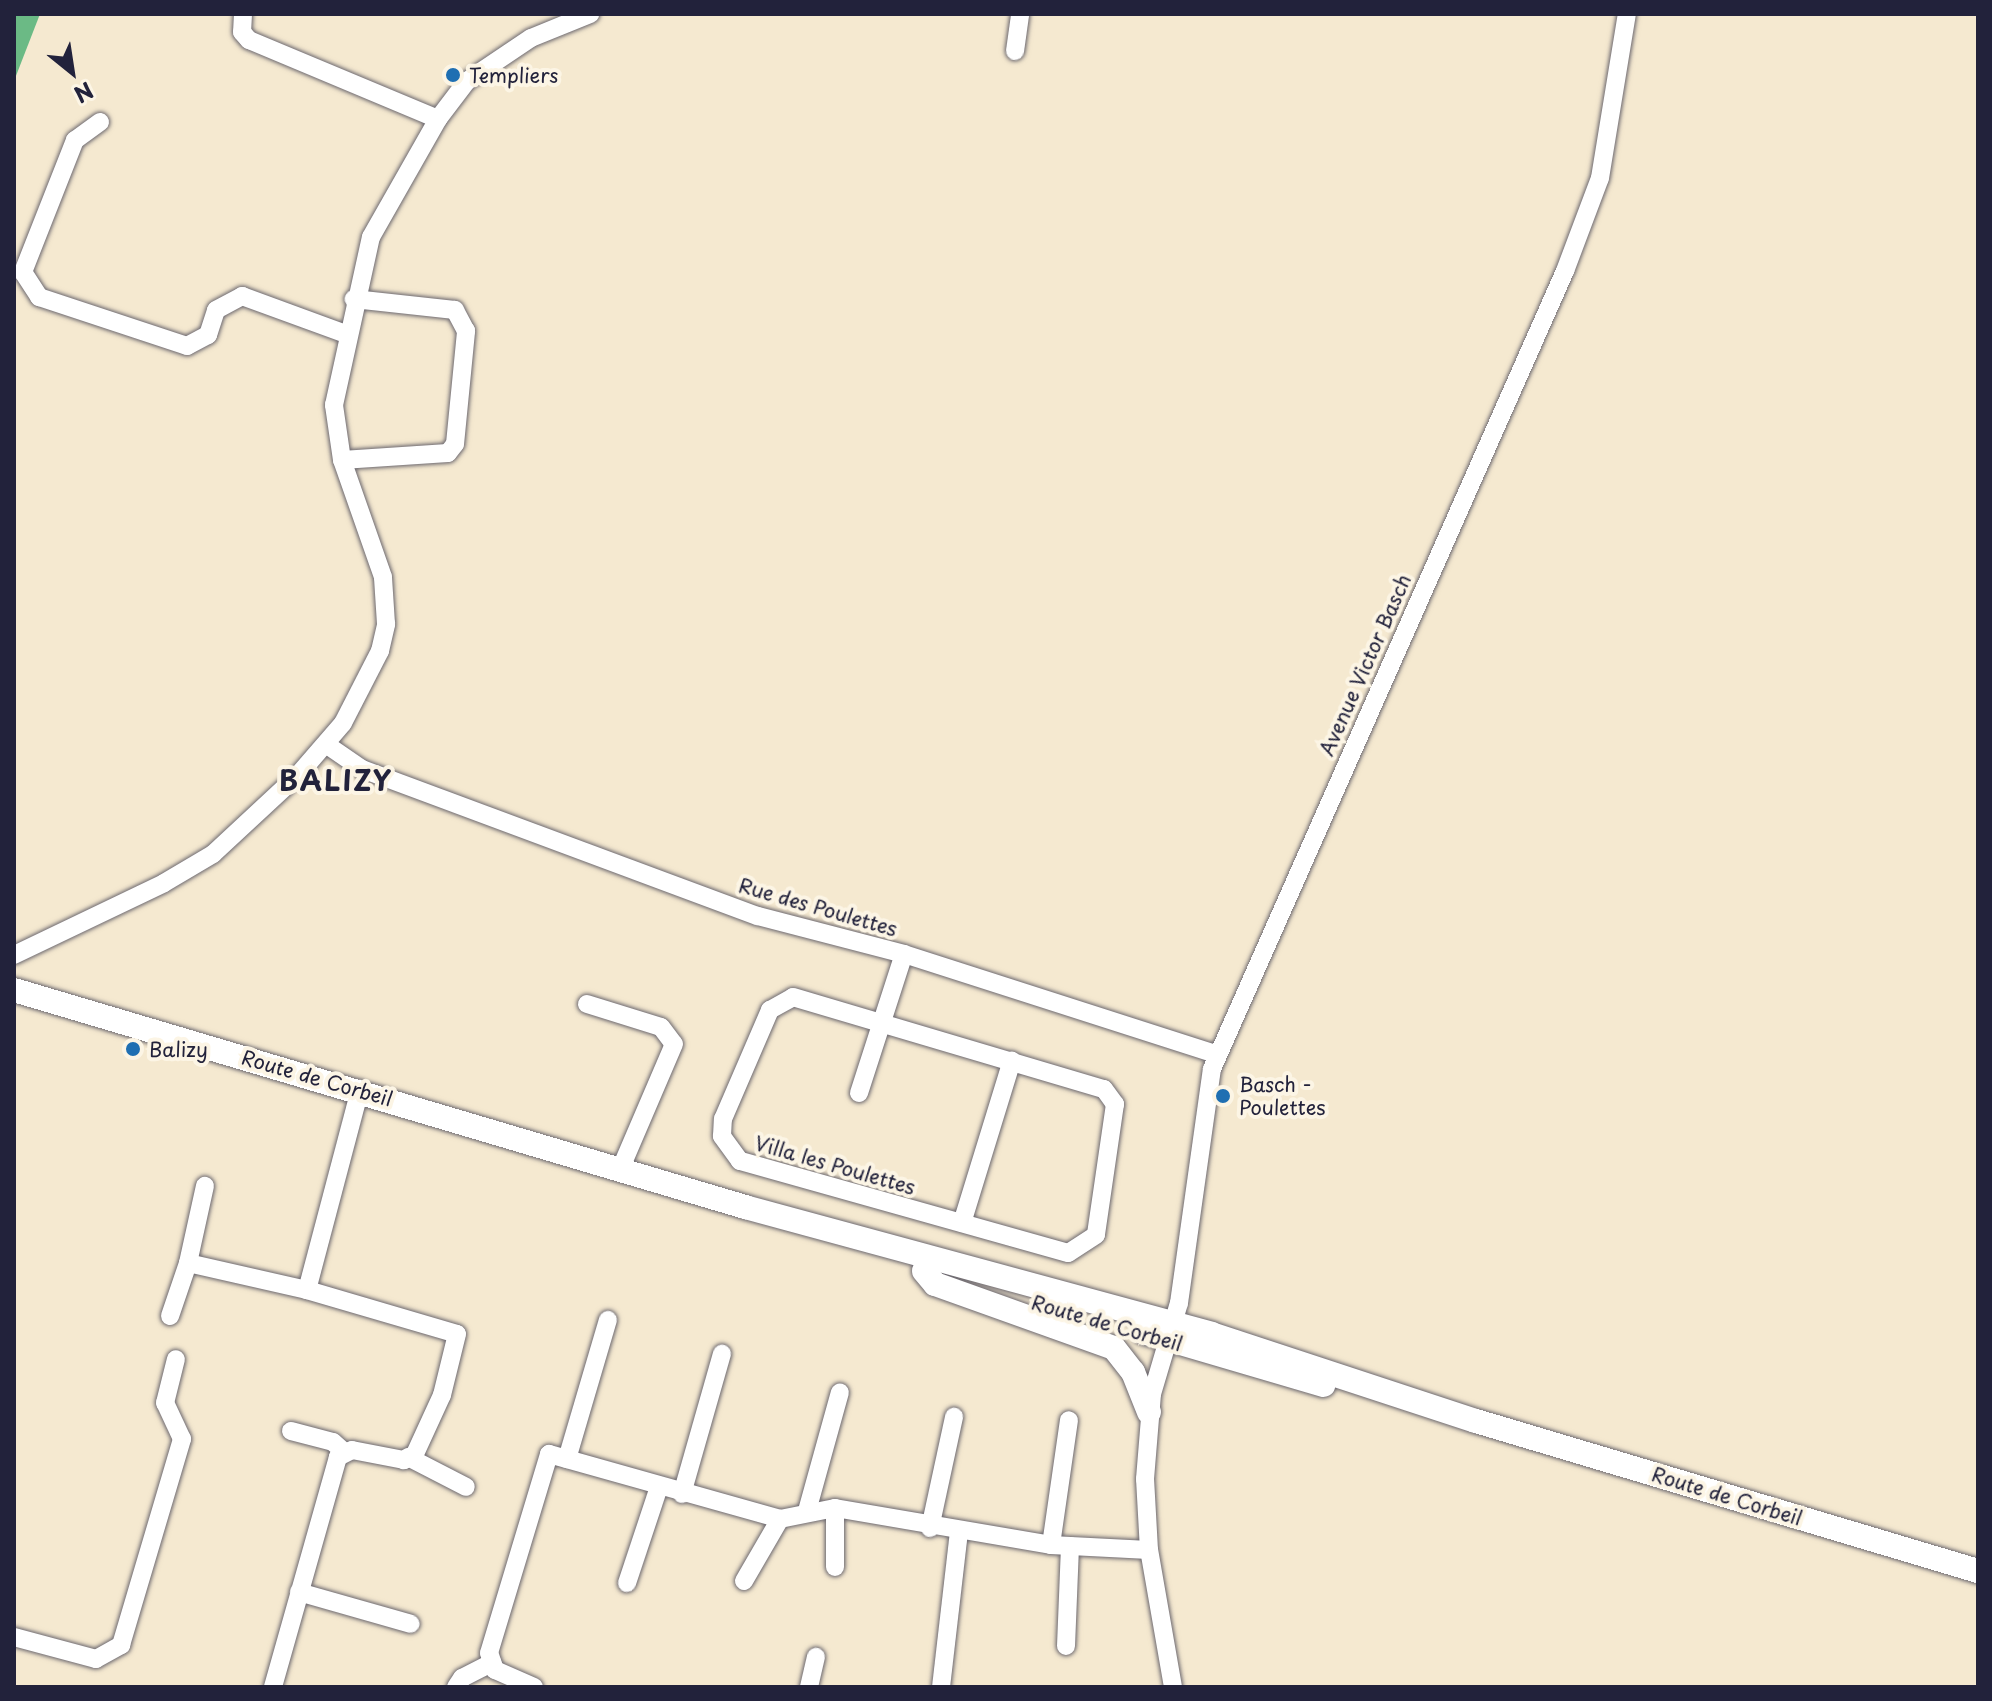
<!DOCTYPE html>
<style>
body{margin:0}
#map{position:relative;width:1992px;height:1701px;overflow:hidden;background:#f5e9d0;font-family:"Playpen Sans",sans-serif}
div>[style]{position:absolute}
.forest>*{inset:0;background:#6bba85}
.roads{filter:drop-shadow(0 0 2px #6c686f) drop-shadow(0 0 2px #6c686f)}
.minor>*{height:18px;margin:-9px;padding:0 9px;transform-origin:9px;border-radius:9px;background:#fff}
.major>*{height:24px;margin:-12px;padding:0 12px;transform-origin:12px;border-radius:12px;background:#fff}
.dots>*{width:22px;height:22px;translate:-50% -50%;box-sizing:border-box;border:4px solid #fcf5e5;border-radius:50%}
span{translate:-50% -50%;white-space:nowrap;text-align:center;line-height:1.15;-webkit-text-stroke:8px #fcf5e5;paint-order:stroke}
.poi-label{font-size:20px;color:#22223b}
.left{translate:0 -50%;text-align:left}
.street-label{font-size:20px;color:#22223b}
.district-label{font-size:28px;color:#22223b;font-weight:700;letter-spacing:2px}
.frame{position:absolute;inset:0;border:16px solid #22223b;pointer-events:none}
.north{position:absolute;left:32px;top:32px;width:80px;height:80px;-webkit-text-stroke:6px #fcf5e5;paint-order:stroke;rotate:150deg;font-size:22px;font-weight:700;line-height:32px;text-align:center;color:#22223b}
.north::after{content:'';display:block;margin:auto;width:28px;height:36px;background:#22223b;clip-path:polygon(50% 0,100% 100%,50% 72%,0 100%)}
</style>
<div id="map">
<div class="forest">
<i style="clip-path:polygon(14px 14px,40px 14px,14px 81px)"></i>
</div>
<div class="roads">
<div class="minor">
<i style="left:243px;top:14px;width:18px;rotate:93deg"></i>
<i style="left:242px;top:32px;width:11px;rotate:49deg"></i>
<i style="left:249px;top:40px;width:205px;rotate:22.7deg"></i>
<i style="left:1015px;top:51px;width:37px;rotate:-82deg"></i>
<i style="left:100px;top:122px;width:31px;rotate:144deg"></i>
<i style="left:75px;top:140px;width:142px;rotate:111.5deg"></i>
<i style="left:23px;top:272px;width:30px;rotate:57deg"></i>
<i style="left:39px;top:297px;width:156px;rotate:18.3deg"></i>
<i style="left:187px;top:346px;width:24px;rotate:-28deg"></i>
<i style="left:208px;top:335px;width:26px;rotate:-72deg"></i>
<i style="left:216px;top:310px;width:30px;rotate:-28deg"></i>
<i style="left:242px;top:296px;width:111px;rotate:20.1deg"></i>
<i style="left:342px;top:460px;width:106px;rotate:-3.8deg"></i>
<i style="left:448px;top:453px;width:11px;rotate:-52deg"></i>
<i style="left:455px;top:444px;width:114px;rotate:-84.4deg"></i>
<i style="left:466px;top:331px;width:24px;rotate:-118deg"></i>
<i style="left:455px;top:310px;width:102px;rotate:-173.8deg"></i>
<i style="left:327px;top:745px;width:42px;rotate:34.4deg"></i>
<i style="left:362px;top:769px;width:422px;rotate:20.4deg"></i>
<i style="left:758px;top:916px;width:151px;rotate:14.6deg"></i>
<i style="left:904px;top:954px;width:328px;rotate:17.8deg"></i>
<i style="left:14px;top:955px;width:166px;rotate:-25.6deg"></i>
<i style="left:164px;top:883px;width:57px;rotate:-30.6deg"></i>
<i style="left:213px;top:854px;width:117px;rotate:-42.9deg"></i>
<i style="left:299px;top:774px;width:67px;rotate:-49.2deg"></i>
<i style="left:343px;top:723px;width:81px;rotate:-62.8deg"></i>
<i style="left:380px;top:651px;width:28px;rotate:-77deg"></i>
<i style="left:386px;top:624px;width:47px;rotate:-93.7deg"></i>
<i style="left:383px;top:577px;width:124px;rotate:-109.3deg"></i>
<i style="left:342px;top:460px;width:56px;rotate:-98.3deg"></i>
<i style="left:334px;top:405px;width:172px;rotate:-77.6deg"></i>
<i style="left:371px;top:237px;width:136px;rotate:-60.4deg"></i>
<i style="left:438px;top:119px;width:48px;rotate:-52.7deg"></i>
<i style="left:467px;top:81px;width:77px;rotate:-33.9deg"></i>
<i style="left:531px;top:38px;width:64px;rotate:-22.1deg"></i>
<i style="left:793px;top:997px;width:324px;rotate:16.5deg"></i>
<i style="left:1104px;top:1089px;width:19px;rotate:54deg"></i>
<i style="left:1115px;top:1104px;width:132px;rotate:98.3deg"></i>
<i style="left:1096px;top:1235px;width:33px;rotate:147deg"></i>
<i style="left:1068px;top:1253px;width:341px;rotate:-164.3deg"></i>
<i style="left:740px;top:1161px;width:31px;rotate:-126deg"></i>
<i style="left:722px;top:1136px;width:17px;rotate:-87deg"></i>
<i style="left:723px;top:1119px;width:119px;rotate:-66.7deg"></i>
<i style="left:770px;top:1010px;width:26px;rotate:-29deg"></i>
<i style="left:587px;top:1004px;width:77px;rotate:17.3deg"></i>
<i style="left:661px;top:1027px;width:21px;rotate:53deg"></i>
<i style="left:674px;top:1044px;width:137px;rotate:113.2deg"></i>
<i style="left:859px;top:1093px;width:146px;rotate:-72.1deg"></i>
<i style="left:962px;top:1223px;width:170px;rotate:-72.9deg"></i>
<i style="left:188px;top:1263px;width:79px;rotate:-77.6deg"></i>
<i style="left:307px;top:1290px;width:208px;rotate:-75.2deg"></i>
<i style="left:170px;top:1316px;width:56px;rotate:-71.2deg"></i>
<i style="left:188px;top:1263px;width:122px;rotate:12.8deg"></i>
<i style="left:307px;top:1290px;width:156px;rotate:16.3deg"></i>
<i style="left:457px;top:1334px;width:63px;rotate:103.8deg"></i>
<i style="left:442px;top:1395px;width:65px;rotate:114.6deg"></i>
<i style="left:415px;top:1454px;width:13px;rotate:151deg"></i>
<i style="left:404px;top:1460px;width:53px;rotate:-169.1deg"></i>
<i style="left:352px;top:1450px;width:16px;rotate:153deg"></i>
<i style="left:338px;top:1457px;width:239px;rotate:105.8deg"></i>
<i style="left:291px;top:1431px;width:43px;rotate:14.7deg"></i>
<i style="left:333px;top:1442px;width:15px;rotate:42deg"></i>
<i style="left:408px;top:1457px;width:65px;rotate:27.3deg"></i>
<i style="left:567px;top:1459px;width:145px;rotate:-73.6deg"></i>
<i style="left:682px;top:1494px;width:146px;rotate:-74.1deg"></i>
<i style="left:807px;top:1511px;width:123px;rotate:-74.5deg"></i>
<i style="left:930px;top:1528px;width:114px;rotate:-77.8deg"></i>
<i style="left:1051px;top:1545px;width:126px;rotate:-81.8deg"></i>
<i style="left:835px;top:1567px;width:59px;rotate:-90deg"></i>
<i style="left:744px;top:1581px;width:72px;rotate:-59.9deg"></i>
<i style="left:627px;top:1583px;width:101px;rotate:-71.6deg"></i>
<i style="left:299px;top:1592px;width:116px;rotate:15.9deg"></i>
<i style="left:14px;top:1637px;width:85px;rotate:15deg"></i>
<i style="left:96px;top:1659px;width:29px;rotate:-29deg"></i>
<i style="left:121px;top:1645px;width:215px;rotate:-73.5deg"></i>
<i style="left:182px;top:1439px;width:40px;rotate:-115deg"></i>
<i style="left:165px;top:1403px;width:45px;rotate:-76deg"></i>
<i style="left:1066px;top:1646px;width:100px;rotate:-87.7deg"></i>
<i style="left:456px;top:1687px;width:11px;rotate:-56deg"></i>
<i style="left:462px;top:1678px;width:34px;rotate:-27deg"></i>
<i style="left:534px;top:1687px;width:43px;rotate:-156.4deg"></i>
<i style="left:495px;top:1670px;width:18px;rotate:-109deg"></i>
<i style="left:489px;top:1653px;width:208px;rotate:-73.2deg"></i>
<i style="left:549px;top:1454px;width:240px;rotate:15.7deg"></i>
<i style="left:780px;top:1519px;width:56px;rotate:-11.3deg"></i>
<i style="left:835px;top:1508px;width:219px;rotate:9.7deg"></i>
<i style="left:1051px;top:1545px;width:98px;rotate:2.9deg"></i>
<i style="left:809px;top:1687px;width:31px;rotate:-77deg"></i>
<i style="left:941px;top:1687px;width:156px;rotate:-83.4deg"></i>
<i style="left:1173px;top:1687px;width:139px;rotate:-99.9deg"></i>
<i style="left:1149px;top:1550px;width:71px;rotate:-93.2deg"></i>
<i style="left:1145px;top:1479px;width:85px;rotate:-85.3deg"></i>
<i style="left:1152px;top:1394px;width:95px;rotate:-73.5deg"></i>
<i style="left:1179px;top:1303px;width:236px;rotate:-82deg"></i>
<i style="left:1212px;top:1069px;width:873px;rotate:-66.14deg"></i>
<i style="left:1565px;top:271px;width:99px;rotate:-69.4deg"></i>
<i style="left:1600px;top:178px;width:166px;rotate:-80.7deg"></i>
</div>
<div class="major">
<i style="left:14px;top:990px;width:763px;rotate:16.53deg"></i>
<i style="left:745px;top:1207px;width:483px;rotate:15.2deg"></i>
<i style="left:1211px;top:1334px;width:279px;rotate:18.2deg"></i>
<i style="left:1476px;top:1421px;width:524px;rotate:16.64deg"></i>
<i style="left:924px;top:1271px;width:17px;rotate:50deg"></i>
<i style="left:935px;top:1284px;width:190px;rotate:19.7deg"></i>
<i style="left:1114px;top:1348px;width:31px;rotate:52deg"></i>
<i style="left:1133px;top:1372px;width:43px;rotate:68.2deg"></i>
<i style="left:1143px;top:1332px;width:188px;rotate:16.4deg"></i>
</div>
</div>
<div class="dots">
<i style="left:453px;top:75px;background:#1f6fb2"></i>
<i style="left:133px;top:1049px;background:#1f6fb2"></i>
<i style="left:1223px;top:1096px;background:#1f6fb2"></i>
</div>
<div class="poi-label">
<span class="left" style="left:469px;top:75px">Templiers</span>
<span class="left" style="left:149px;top:1049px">Balizy</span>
<span class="left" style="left:1239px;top:1096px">Basch -<br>Poulettes</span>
</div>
<div class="street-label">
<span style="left:1365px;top:665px;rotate:-66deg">Avenue Victor Basch</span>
<span style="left:818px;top:907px;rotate:16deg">Rue des Poulettes</span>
<span style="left:317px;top:1078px;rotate:16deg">Route de Corbeil</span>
<span style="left:835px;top:1165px;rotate:16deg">Villa les Poulettes</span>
<span style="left:1107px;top:1323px;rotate:16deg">Route de Corbeil</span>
<span style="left:1727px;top:1496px;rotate:17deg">Route de Corbeil</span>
</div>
<div class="district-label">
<span style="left:336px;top:780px">BALIZY</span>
</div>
<div class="frame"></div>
<div class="north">N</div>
</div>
